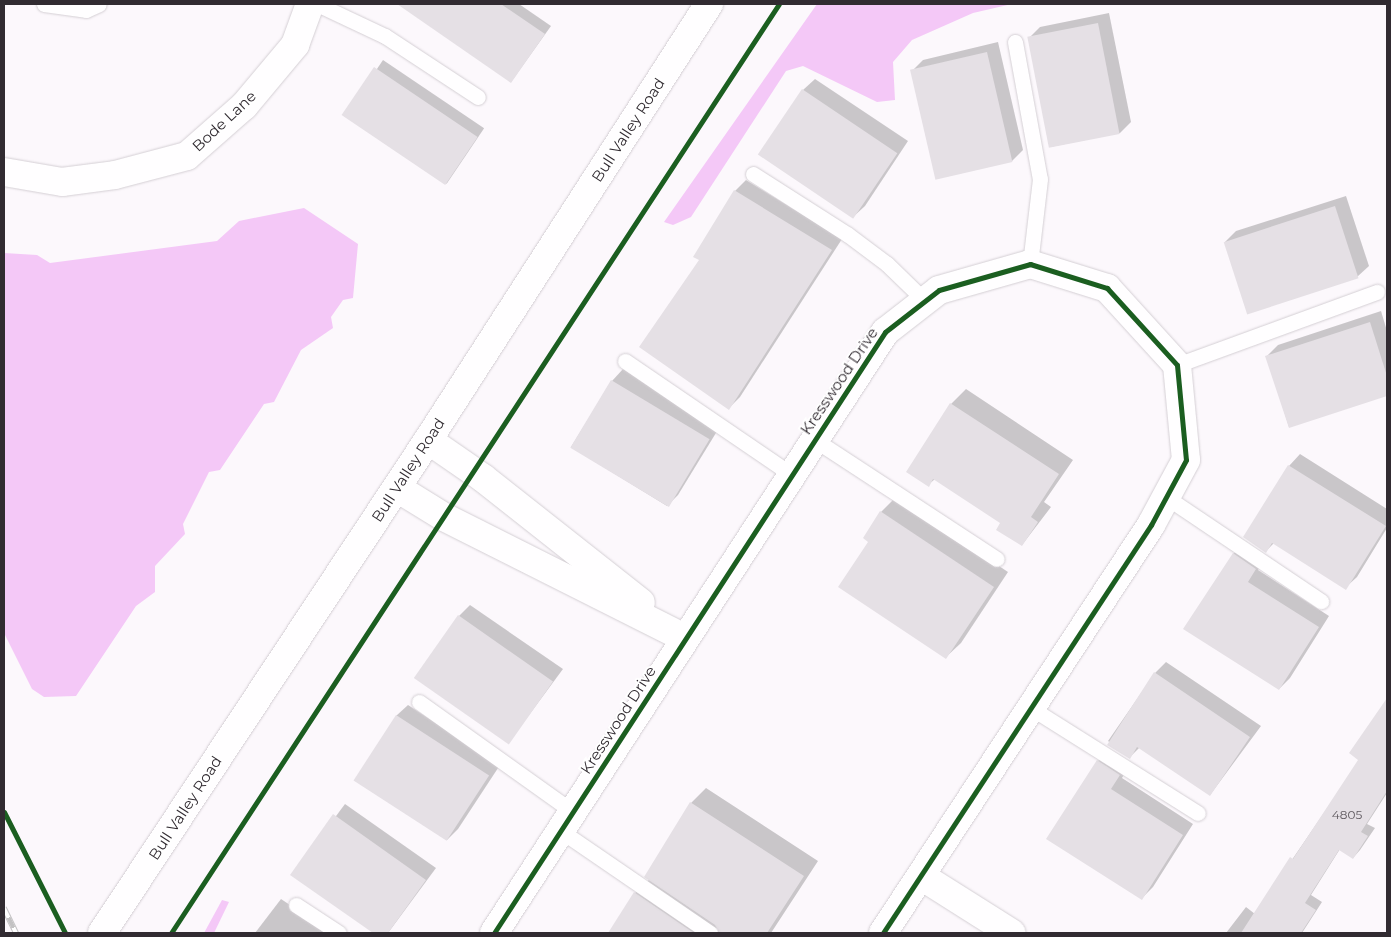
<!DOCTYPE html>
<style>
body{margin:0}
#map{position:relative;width:1391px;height:937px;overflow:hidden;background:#fcf8fc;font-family:Montserrat,sans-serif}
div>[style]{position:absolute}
.water>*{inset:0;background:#f4c8f7}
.shadow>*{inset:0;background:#0003;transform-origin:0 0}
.building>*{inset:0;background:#e5e0e5;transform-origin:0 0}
.roads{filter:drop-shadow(0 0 1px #d4cfd4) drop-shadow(0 0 1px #d4cfd4)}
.lane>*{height:15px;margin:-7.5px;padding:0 7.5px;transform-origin:7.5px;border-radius:7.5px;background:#fffeff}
.street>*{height:28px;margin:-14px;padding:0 14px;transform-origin:14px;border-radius:14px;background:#fffeff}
.secondary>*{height:28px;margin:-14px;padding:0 14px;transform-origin:14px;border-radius:14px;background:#fffeff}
.rail>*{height:5.5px;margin-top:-2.75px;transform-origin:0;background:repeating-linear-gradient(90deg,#fff 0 11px,#c3c2c3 0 22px);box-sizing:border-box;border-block:1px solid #c3c2c3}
.cycleway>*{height:5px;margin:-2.5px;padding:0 2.5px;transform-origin:2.5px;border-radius:2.5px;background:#1b5e20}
span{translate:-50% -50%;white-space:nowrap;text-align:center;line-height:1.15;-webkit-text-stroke:4px #fff;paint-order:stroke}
.number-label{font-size:12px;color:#5e585e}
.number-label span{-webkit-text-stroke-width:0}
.street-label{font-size:15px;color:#312b31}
.frame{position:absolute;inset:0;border:5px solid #312b31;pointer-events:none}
</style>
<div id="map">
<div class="water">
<i style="clip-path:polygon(817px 4px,1012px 4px,973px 13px,912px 40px,893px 62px,895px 100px,877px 102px,803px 66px,786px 71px,691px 217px,673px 225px,664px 222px)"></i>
<i style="clip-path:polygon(304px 208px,358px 244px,353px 298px,343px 300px,331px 317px,333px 328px,301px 350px,274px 402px,264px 404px,220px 470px,209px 472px,183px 524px,185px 534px,155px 566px,155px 592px,136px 606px,76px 696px,44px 697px,32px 689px,4px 633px,4px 253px,37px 255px,50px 263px,217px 241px,239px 221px)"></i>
<i style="clip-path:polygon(222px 900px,229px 902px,214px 933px,204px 933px)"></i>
</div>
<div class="shadow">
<i style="clip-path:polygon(414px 4px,519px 4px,551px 26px,511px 82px,409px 11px)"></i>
<i style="clip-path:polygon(1109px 13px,1131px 122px,1120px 133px,1050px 147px,1029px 38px,1040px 27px)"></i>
<i style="clip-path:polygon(998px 42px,1023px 150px,1012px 161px,912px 71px,923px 60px)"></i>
<i style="left:383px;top:60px;width:122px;height:67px;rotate:34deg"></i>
<i style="clip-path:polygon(815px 79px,908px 141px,865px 206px,853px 217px,760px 154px,803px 90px)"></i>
<i style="clip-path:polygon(746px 180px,842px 239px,740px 397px,729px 408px,701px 260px,735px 191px)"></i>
<i style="clip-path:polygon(1346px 196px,1369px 266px,1357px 277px,1225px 242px,1236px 231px)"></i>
<i style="clip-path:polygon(1381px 311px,1387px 331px,1387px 395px,1289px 427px,1267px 356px,1278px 345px)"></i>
<i style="clip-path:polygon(623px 369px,719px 428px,678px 495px,667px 506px,571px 447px,612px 381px)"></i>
<i style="clip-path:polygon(966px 389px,1073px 460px,1044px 502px,1051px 507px,1022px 545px,1002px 523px,935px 479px,928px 485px,951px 404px)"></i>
<i style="clip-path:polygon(1300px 454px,1387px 509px,1387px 528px,1357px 577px,1345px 588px,1274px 543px,1266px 551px,1244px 537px,1289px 466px)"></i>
<i style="clip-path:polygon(896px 497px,1008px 572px,961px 643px,946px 657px,870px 541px,881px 512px)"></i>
<i style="clip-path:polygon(1245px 543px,1266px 557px,1258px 570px,1329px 616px,1290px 678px,1279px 689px,1233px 554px)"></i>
<i style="clip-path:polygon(470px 605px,563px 669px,509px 742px,459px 616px)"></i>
<i style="clip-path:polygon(1166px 662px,1261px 726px,1210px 795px,1140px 747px,1130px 757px,1108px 741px,1155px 673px)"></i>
<i style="clip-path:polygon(1387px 700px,1387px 793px,1367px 824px,1375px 828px,1360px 850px,1353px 858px,1340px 849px,1311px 895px,1322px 902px,1302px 933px,1226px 933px,1246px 907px,1255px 914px,1360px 760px,1351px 753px)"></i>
<i style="clip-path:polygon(408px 705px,500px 765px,458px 829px,447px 840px,396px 716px)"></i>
<i style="clip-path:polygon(1109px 750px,1130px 764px,1122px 778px,1193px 824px,1153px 887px,1142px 898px,1098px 761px)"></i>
<i style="clip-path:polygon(706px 788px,818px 861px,771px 933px,609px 933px,635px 893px,650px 879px,646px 876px,691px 803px)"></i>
<i style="clip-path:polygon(345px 804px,436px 868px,388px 933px,375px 933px,292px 875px)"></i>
<i style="clip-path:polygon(281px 899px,332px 933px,255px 933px)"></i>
</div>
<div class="building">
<i style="clip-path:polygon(397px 4px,501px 4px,545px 34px,511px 83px)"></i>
<i style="left:1098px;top:23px;width:113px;height:72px;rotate:79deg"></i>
<i style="left:987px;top:52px;width:113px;height:79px;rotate:77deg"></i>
<i style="left:374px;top:67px;width:125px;height:58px;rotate:34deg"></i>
<i style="left:802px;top:89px;width:115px;height:79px;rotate:34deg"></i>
<i style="clip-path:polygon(734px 190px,832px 250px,729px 410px,639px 347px,699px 260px,693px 257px)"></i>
<i style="left:1335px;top:206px;width:76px;height:117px;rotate:72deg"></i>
<i style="clip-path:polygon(1370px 322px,1387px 376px,1387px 396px,1289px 428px,1265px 356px)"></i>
<i style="left:611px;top:380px;width:115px;height:79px;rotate:31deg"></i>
<i style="clip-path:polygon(950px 403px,1059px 474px,1031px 517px,1038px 522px,1022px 546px,996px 530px,1000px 523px,933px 479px,929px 487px,906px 472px)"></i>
<i style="clip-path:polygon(1288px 465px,1386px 526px,1346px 590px,1272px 543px,1266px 553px,1243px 537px)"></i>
<i style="clip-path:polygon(880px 511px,994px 587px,946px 659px,838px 587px,868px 542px,863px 538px)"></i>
<i style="clip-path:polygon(1233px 553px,1256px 569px,1248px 582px,1319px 627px,1279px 690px,1183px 629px)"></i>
<i style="left:458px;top:615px;width:116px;height:77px;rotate:35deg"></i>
<i style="clip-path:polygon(1154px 672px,1250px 737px,1210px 796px,1137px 747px,1130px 759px,1107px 745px)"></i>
<i style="clip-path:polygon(1387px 698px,1387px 791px,1361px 832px,1368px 836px,1353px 859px,1339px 850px,1305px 903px,1316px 910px,1301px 933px,1241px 933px,1290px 857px,1293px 859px,1358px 760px,1349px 753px)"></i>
<i style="left:396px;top:715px;width:111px;height:78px;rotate:33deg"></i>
<i style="clip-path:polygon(1097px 760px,1120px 775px,1111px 789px,1183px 835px,1142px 900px,1046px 839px)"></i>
<i style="clip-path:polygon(690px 802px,804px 876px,767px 933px,719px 933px,715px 925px,644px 877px)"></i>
<i style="clip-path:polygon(333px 814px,426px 880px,388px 933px,373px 933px,290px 875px)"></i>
<i style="clip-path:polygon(634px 892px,694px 933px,608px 933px)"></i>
</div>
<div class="roads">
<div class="lane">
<i style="left:44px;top:4px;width:42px;rotate:8.1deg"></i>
<i style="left:86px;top:10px;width:14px;rotate:-25deg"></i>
<i style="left:317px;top:4px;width:75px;rotate:25.2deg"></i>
<i style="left:385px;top:36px;width:111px;rotate:33.3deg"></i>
<i style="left:1015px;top:42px;width:139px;rotate:79.7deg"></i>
<i style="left:1040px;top:179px;width:86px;rotate:96.7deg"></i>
<i style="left:753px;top:174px;width:112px;rotate:32.6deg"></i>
<i style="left:847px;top:234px;width:50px;rotate:36.9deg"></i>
<i style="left:887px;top:264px;width:53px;rotate:44.2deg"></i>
<i style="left:625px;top:361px;width:202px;rotate:34.3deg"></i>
<i style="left:1177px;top:365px;width:213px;rotate:-20.1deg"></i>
<i style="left:815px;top:440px;width:217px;rotate:33.2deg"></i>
<i style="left:1166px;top:497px;width:187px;rotate:33.9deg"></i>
<i style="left:419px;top:702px;width:189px;rotate:35.5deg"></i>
<i style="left:1031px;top:708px;width:197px;rotate:32.2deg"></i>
<i style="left:561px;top:831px;width:181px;rotate:34.4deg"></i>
<i style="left:296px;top:905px;width:51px;rotate:33.1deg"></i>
</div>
<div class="street">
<i style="left:4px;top:172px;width:59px;rotate:9.8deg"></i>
<i style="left:62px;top:182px;width:53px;rotate:-7.5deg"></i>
<i style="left:115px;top:175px;width:74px;rotate:-14.8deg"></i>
<i style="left:187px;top:156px;width:76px;rotate:-41.3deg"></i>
<i style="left:244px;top:106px;width:80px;rotate:-50.1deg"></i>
<i style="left:295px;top:45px;width:44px;rotate:-69.9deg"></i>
<i style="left:428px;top:440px;width:67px;rotate:34.6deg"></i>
<i style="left:483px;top:478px;width:201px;rotate:38.3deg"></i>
<i style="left:397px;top:488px;width:55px;rotate:31.7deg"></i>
<i style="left:444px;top:517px;width:270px;rotate:26.7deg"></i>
<i style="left:921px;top:876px;width:107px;rotate:32.3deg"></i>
<i style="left:494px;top:933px;width:717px;rotate:-56.95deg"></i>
<i style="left:885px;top:332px;width:68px;rotate:-37.9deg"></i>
<i style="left:939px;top:290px;width:95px;rotate:-15.9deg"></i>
<i style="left:1030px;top:264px;width:81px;rotate:17.3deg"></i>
<i style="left:1107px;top:288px;width:104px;rotate:47.7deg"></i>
<i style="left:1177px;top:365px;width:95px;rotate:84.6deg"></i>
<i style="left:1186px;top:460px;width:74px;rotate:118.3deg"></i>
<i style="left:1151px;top:525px;width:488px;rotate:123.3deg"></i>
</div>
<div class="secondary">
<i style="left:102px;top:933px;width:591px;rotate:-56.53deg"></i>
<i style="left:428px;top:440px;width:519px;rotate:-57.2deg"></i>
</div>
</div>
<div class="rail">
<i style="left:4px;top:908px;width:28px;rotate:64deg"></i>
</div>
<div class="cycleway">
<i style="left:4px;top:812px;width:136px;rotate:63.2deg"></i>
<i style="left:171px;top:933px;width:1110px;rotate:-56.8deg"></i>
<i style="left:494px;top:933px;width:717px;rotate:-56.95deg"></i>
<i style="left:885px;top:332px;width:68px;rotate:-37.9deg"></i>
<i style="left:939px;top:290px;width:95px;rotate:-15.9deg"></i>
<i style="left:1030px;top:264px;width:81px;rotate:17.3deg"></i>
<i style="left:1107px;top:288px;width:104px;rotate:47.7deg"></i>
<i style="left:1177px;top:365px;width:95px;rotate:84.6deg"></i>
<i style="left:1186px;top:460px;width:74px;rotate:118.3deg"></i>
<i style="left:1151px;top:525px;width:488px;rotate:123.3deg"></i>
</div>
<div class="number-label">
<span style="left:1347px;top:815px">4805</span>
</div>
<div class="street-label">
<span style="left:224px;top:121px;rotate:-43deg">Bode Lane</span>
<span style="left:628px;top:130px;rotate:-57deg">Bull Valley Road</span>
<span style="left:839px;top:381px;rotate:-56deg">Kresswood Drive</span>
<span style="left:408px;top:470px;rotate:-57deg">Bull Valley Road</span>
<span style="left:618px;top:720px;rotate:-57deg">Kresswood Drive</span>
<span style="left:185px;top:808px;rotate:-57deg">Bull Valley Road</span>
</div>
<div class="frame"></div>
</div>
